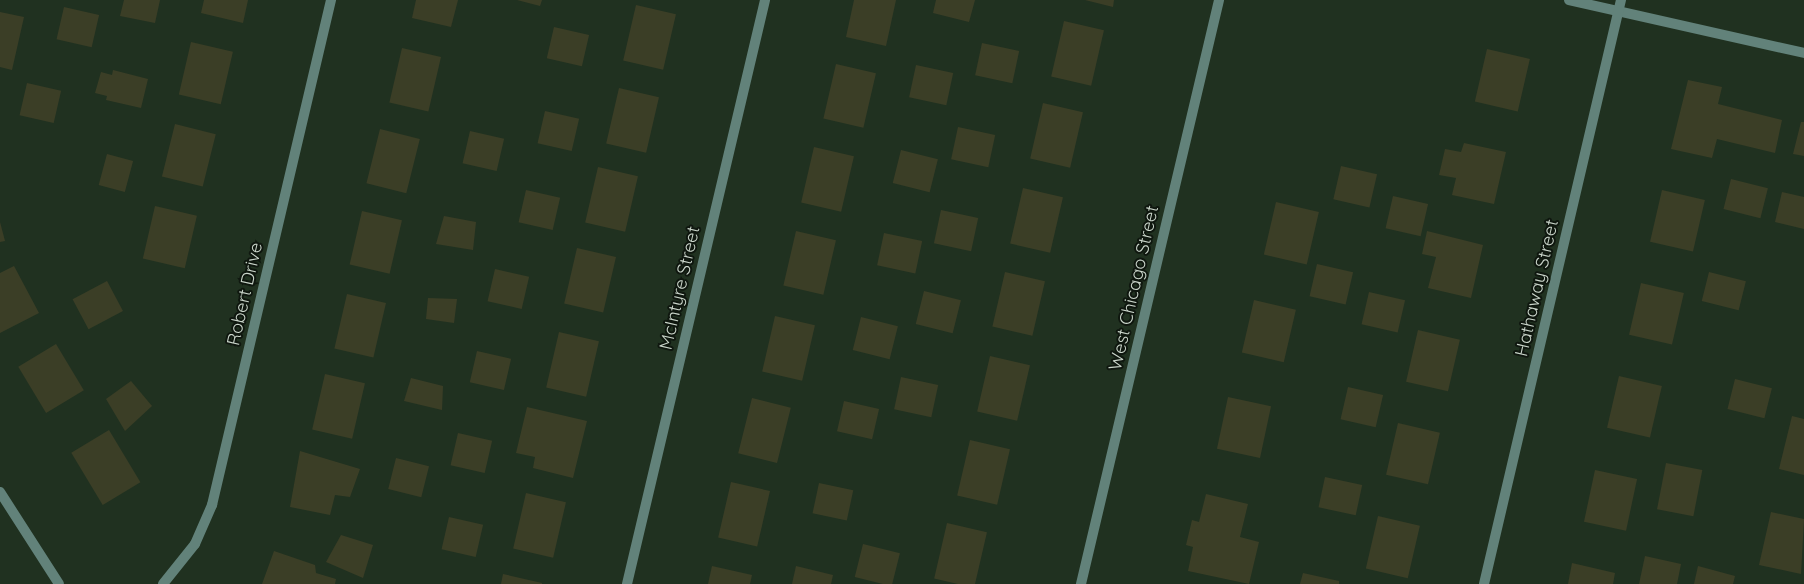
<!DOCTYPE html>
<style>
body{margin:0}
#map{position:relative;width:1804px;height:584px;overflow:hidden;background:#203120;font-family:Quicksand,sans-serif}
div>[style]{position:absolute}
.building>*{inset:0;background:#3b3e26;transform-origin:0 0}
.street>*{height:10px;margin:-5px;padding:0 5px;transform-origin:5px;border-radius:5px;background:#62827a}
span{translate:-50% -50%;white-space:nowrap;text-align:center;line-height:1.15;-webkit-text-stroke:4px #0f170f;paint-order:stroke}
.street-label{font-size:18px;color:#cad5ca}
</style>
<div id="map">
<div class="building">
<i style="clip-path:polygon(124px 0,160px 0,155px 23px,120px 16px)"></i>
<i style="clip-path:polygon(204px 0,248px 0,243px 23px,201px 13px)"></i>
<i style="clip-path:polygon(416px 0,458px 0,451px 27px,412px 18px)"></i>
<i style="clip-path:polygon(517px 0,542px 0,540px 6px)"></i>
<i style="clip-path:polygon(854px 0,896px 0,886px 46px,846px 37px)"></i>
<i style="clip-path:polygon(936px 0,975px 0,969px 22px,933px 13px)"></i>
<i style="clip-path:polygon(1085px 0,1114px 0,1113px 7px)"></i>
<i style="left:636px;top:5px;width:41px;height:57px;rotate:13deg"></i>
<i style="left:64px;top:7px;width:36px;height:33px;rotate:13deg"></i>
<i style="clip-path:polygon(0 12px,24px 17px,12px 70px,0 67px)"></i>
<i style="left:1064px;top:21px;width:41px;height:57px;rotate:13deg"></i>
<i style="left:554px;top:27px;width:36px;height:32px;rotate:13deg"></i>
<i style="left:191px;top:42px;width:43px;height:54px;rotate:13deg"></i>
<i style="left:982px;top:43px;width:38px;height:33px;rotate:12deg"></i>
<i style="left:402px;top:48px;width:40px;height:56px;rotate:13deg"></i>
<i style="left:1487px;top:49px;width:44px;height:54px;rotate:13deg"></i>
<i style="left:836px;top:64px;width:41px;height:56px;rotate:13deg"></i>
<i style="left:916px;top:65px;width:38px;height:33px;rotate:12deg"></i>
<i style="clip-path:polygon(113px 70px,148px 79px,141px 108px,106px 100px,107px 96px,95px 93px,101px 72px,112px 75px)"></i>
<i style="clip-path:polygon(1688px 80px,1722px 87px,1718px 104px,1782px 120px,1775px 153px,1717px 139px,1712px 158px,1671px 149px)"></i>
<i style="left:27px;top:83px;width:35px;height:33px;rotate:13deg"></i>
<i style="left:619px;top:88px;width:41px;height:57px;rotate:13deg"></i>
<i style="left:1043px;top:103px;width:41px;height:57px;rotate:13deg"></i>
<i style="left:545px;top:111px;width:35px;height:33px;rotate:13deg"></i>
<i style="clip-path:polygon(1801px 122px,1804px 122px,1804px 156px,1793px 154px)"></i>
<i style="left:175px;top:124px;width:42px;height:54px;rotate:14deg"></i>
<i style="left:958px;top:127px;width:38px;height:33px;rotate:12deg"></i>
<i style="left:380px;top:129px;width:41px;height:56px;rotate:14deg"></i>
<i style="left:470px;top:131px;width:35px;height:33px;rotate:13deg"></i>
<i style="clip-path:polygon(1464px 143px,1506px 152px,1494px 204px,1452px 195px,1456px 178px,1439px 175px,1445px 149px,1461px 152px)"></i>
<i style="left:814px;top:147px;width:41px;height:57px;rotate:13deg"></i>
<i style="left:901px;top:150px;width:38px;height:34px;rotate:14deg"></i>
<i style="left:107px;top:154px;width:27px;height:32px;rotate:15deg"></i>
<i style="left:1341px;top:166px;width:37px;height:34px;rotate:13deg"></i>
<i style="left:598px;top:167px;width:41px;height:57px;rotate:13deg"></i>
<i style="left:1731px;top:179px;width:38px;height:31px;rotate:14deg"></i>
<i style="left:1023px;top:188px;width:41px;height:57px;rotate:13deg"></i>
<i style="left:526px;top:190px;width:35px;height:33px;rotate:13deg"></i>
<i style="left:1662px;top:190px;width:44px;height:53px;rotate:13deg"></i>
<i style="clip-path:polygon(1782px 192px,1804px 197px,1804px 229px,1775px 222px)"></i>
<i style="left:1393px;top:196px;width:36px;height:33px;rotate:13deg"></i>
<i style="left:1276px;top:202px;width:44px;height:54px;rotate:13deg"></i>
<i style="left:155px;top:206px;width:43px;height:54px;rotate:13deg"></i>
<i style="left:941px;top:210px;width:38px;height:34px;rotate:12deg"></i>
<i style="left:362px;top:211px;width:41px;height:55px;rotate:13deg"></i>
<i style="clip-path:polygon(444px 216px,476px 222px,473px 250px,436px 244px)"></i>
<i style="clip-path:polygon(0 222px,5px 241px,0 242px)"></i>
<i style="left:796px;top:231px;width:41px;height:56px;rotate:13deg"></i>
<i style="clip-path:polygon(1427px 231px,1483px 245px,1471px 298px,1428px 288px,1436px 257px,1422px 254px)"></i>
<i style="left:884px;top:233px;width:39px;height:33px;rotate:12deg"></i>
<i style="left:577px;top:248px;width:40px;height:57px;rotate:13deg"></i>
<i style="left:1317px;top:264px;width:37px;height:33px;rotate:13deg"></i>
<i style="clip-path:polygon(14px 266px,39px 313px,0 333px,0 273px)"></i>
<i style="left:495px;top:269px;width:35px;height:33px;rotate:13deg"></i>
<i style="left:1005px;top:272px;width:41px;height:56px;rotate:13deg"></i>
<i style="left:1709px;top:272px;width:38px;height:30px;rotate:14deg"></i>
<i style="left:107px;top:281px;width:34px;height:39px;rotate:62deg"></i>
<i style="left:1641px;top:283px;width:44px;height:53px;rotate:13deg"></i>
<i style="left:924px;top:291px;width:38px;height:34px;rotate:14deg"></i>
<i style="left:1369px;top:292px;width:37px;height:33px;rotate:13deg"></i>
<i style="left:347px;top:294px;width:40px;height:56px;rotate:13deg"></i>
<i style="clip-path:polygon(428px 298px,457px 299px,454px 323px,426px 319px)"></i>
<i style="left:1254px;top:300px;width:43px;height:54px;rotate:13deg"></i>
<i style="left:775px;top:316px;width:41px;height:57px;rotate:13deg"></i>
<i style="left:861px;top:317px;width:38px;height:34px;rotate:14deg"></i>
<i style="left:1418px;top:330px;width:43px;height:53px;rotate:13deg"></i>
<i style="left:559px;top:332px;width:41px;height:57px;rotate:13deg"></i>
<i style="left:56px;top:344px;width:54px;height:44px;rotate:59deg"></i>
<i style="left:477px;top:351px;width:35px;height:32px;rotate:13deg"></i>
<i style="left:990px;top:356px;width:41px;height:57px;rotate:13deg"></i>
<i style="left:325px;top:374px;width:41px;height:57px;rotate:13deg"></i>
<i style="left:1619px;top:376px;width:44px;height:53px;rotate:13deg"></i>
<i style="left:901px;top:377px;width:38px;height:33px;rotate:12deg"></i>
<i style="clip-path:polygon(411px 378px,443px 386px,442px 410px,404px 401px)"></i>
<i style="left:1735px;top:379px;width:38px;height:31px;rotate:14deg"></i>
<i style="clip-path:polygon(131px 381px,152px 406px,125px 431px,106px 399px)"></i>
<i style="left:1348px;top:387px;width:36px;height:33px;rotate:13deg"></i>
<i style="left:1228px;top:397px;width:44px;height:53px;rotate:12deg"></i>
<i style="left:752px;top:398px;width:40px;height:57px;rotate:14deg"></i>
<i style="left:844px;top:401px;width:36px;height:31px;rotate:13deg"></i>
<i style="clip-path:polygon(527px 407px,587px 421px,573px 478px,533px 468px,535px 457px,516px 453px)"></i>
<i style="clip-path:polygon(1792px 416px,1804px 419px,1804px 475px,1779px 469px)"></i>
<i style="left:1398px;top:423px;width:43px;height:53px;rotate:13deg"></i>
<i style="left:109px;top:430px;width:61px;height:44px;rotate:59deg"></i>
<i style="left:458px;top:433px;width:35px;height:33px;rotate:13deg"></i>
<i style="left:970px;top:440px;width:41px;height:57px;rotate:13deg"></i>
<i style="clip-path:polygon(300px 451px,360px 469px,350px 497px,335px 495px,330px 515px,290px 507px)"></i>
<i style="left:396px;top:458px;width:34px;height:32px;rotate:14deg"></i>
<i style="left:1666px;top:463px;width:37px;height:47px;rotate:11deg"></i>
<i style="left:1595px;top:470px;width:43px;height:53px;rotate:12deg"></i>
<i style="left:1325px;top:477px;width:38px;height:31px;rotate:12deg"></i>
<i style="left:731px;top:482px;width:40px;height:57px;rotate:13deg"></i>
<i style="left:819px;top:483px;width:35px;height:31px;rotate:12deg"></i>
<i style="left:526px;top:493px;width:41px;height:57px;rotate:13deg"></i>
<i style="clip-path:polygon(1206px 494px,1248px 504px,1240px 537px,1259px 542px,1249px 584px,1188px 571px,1193px 547px,1186px 545px,1192px 520px,1199px 522px)"></i>
<i style="clip-path:polygon(1771px 512px,1804px 519px,1801px 574px,1759px 565px)"></i>
<i style="left:1378px;top:516px;width:43px;height:54px;rotate:13deg"></i>
<i style="left:449px;top:517px;width:35px;height:33px;rotate:13deg"></i>
<i style="left:947px;top:523px;width:41px;height:57px;rotate:13deg"></i>
<i style="clip-path:polygon(341px 535px,373px 545px,363px 578px,326px 562px)"></i>
<i style="left:863px;top:544px;width:38px;height:34px;rotate:14deg"></i>
<i style="clip-path:polygon(274px 551px,315px 565px,316px 573px,336px 579px,335px 584px,262px 584px)"></i>
<i style="clip-path:polygon(1645px 556px,1681px 564px,1677px 584px,1639px 584px)"></i>
<i style="clip-path:polygon(1572px 563px,1615px 573px,1613px 584px,1568px 584px)"></i>
<i style="clip-path:polygon(712px 566px,752px 575px,750px 584px,708px 584px)"></i>
<i style="clip-path:polygon(796px 566px,833px 575px,831px 584px,792px 584px)"></i>
<i style="clip-path:polygon(1698px 566px,1735px 576px,1733px 584px,1694px 584px)"></i>
<i style="clip-path:polygon(1303px 573px,1339px 581px,1339px 584px,1300px 584px)"></i>
<i style="clip-path:polygon(503px 574px,542px 583px,542px 584px,501px 584px)"></i>
</div>
<div class="street">
<i style="left:1569px;top:0;width:241px;rotate:12.7deg"></i>
<i style="left:0;top:492px;width:109px;rotate:57.3deg"></i>
<i style="left:163px;top:584px;width:51px;rotate:-51.3deg"></i>
<i style="left:195px;top:544px;width:43px;rotate:-66.4deg"></i>
<i style="left:212px;top:505px;width:519px;rotate:-76.74deg"></i>
<i style="left:627px;top:584px;width:600px;rotate:-76.7deg"></i>
<i style="left:1081px;top:584px;width:600px;rotate:-76.7deg"></i>
<i style="left:1484px;top:584px;width:600px;rotate:-76.8deg"></i>
</div>
<div class="street-label">
<span style="left:680px;top:288px;rotate:-77deg">McIntyre Street</span>
<span style="left:1134px;top:288px;rotate:-77deg">West Chicago Street</span>
<span style="left:1537px;top:288px;rotate:-77deg">Hathaway Street</span>
<span style="left:245px;top:294px;rotate:-77deg">Robert Drive</span>
</div>
</div>
